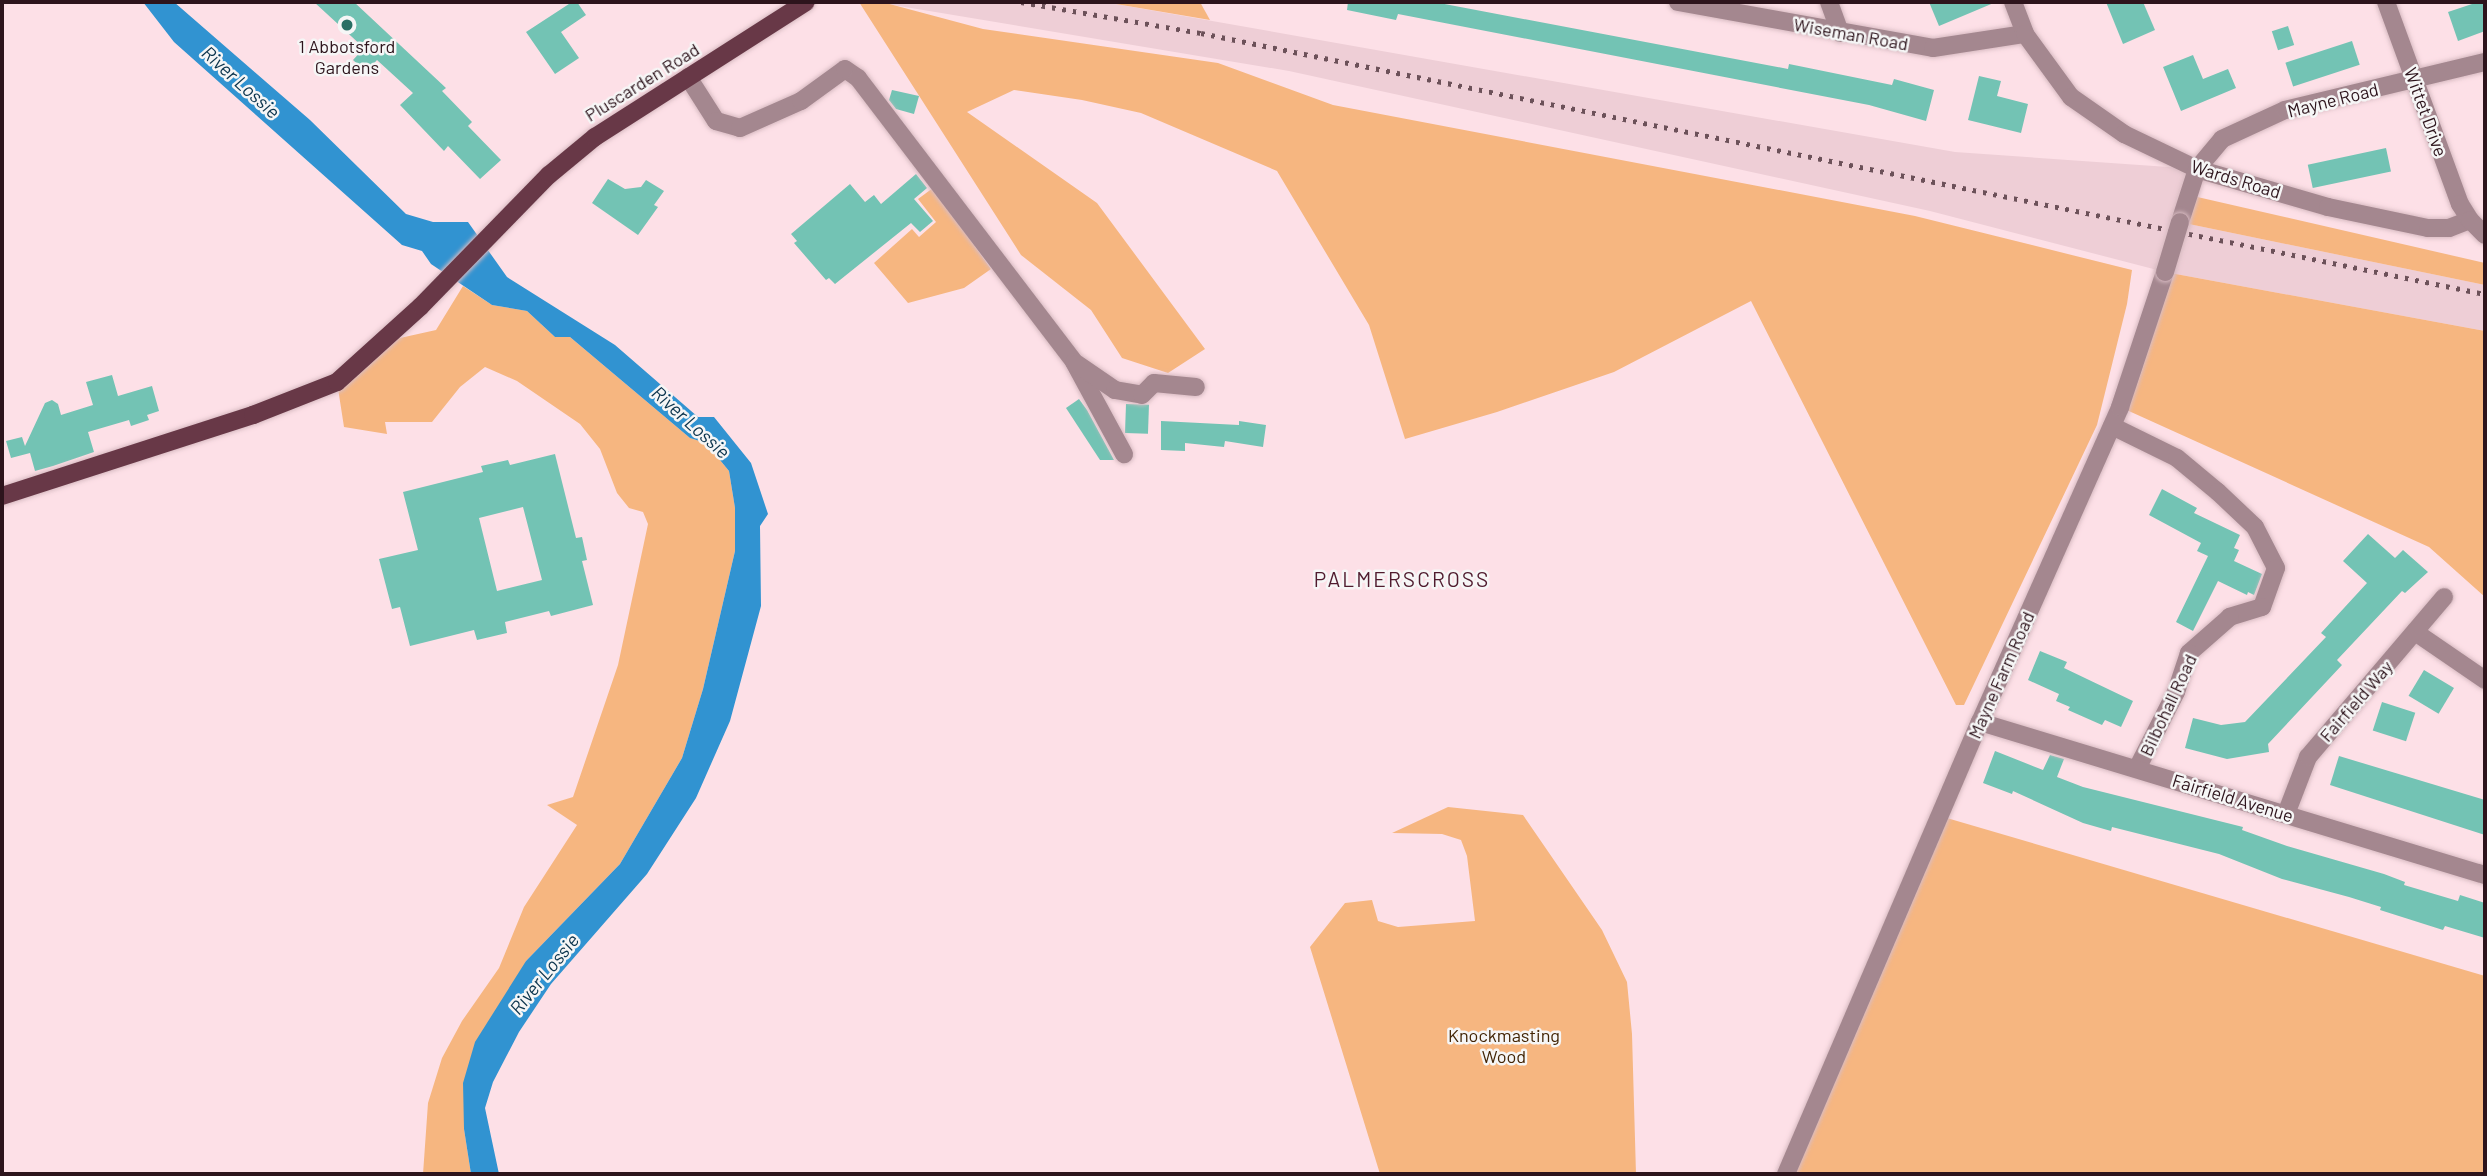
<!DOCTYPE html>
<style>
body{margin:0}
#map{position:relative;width:2487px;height:1176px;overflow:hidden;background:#fde0e7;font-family:Barlow,sans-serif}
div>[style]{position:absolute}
.built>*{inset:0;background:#eeced6}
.green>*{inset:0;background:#f6b680}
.water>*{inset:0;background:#3193d1}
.building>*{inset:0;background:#73c3b4;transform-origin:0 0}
.roads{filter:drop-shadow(0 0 2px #d8bbc2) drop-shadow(0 0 2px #d8bbc2)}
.minor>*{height:18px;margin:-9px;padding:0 9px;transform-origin:9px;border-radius:9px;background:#a4878f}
.major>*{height:18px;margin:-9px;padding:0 9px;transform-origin:9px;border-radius:9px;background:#683847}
.rail>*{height:5px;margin-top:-2.5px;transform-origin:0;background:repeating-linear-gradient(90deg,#6c5159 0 3.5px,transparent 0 10.5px)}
.bridges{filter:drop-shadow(0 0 2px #d8bbc2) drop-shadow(0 0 2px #d8bbc2)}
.minor-bridge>*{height:18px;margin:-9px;padding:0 9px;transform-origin:9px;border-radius:9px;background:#a4878f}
.dots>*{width:19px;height:19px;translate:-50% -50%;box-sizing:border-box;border:4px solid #f6f6f6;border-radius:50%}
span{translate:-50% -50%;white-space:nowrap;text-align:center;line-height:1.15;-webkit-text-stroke:5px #f6f6f6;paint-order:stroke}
.street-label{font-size:18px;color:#2d141c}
.poi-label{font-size:18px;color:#2d141c}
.park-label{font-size:18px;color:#422404}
.water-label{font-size:19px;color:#0a334c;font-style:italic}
.quarter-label{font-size:21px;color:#501b2e;letter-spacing:2px}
.frame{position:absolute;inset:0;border:4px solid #2d141c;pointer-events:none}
</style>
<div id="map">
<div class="built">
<i style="clip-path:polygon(875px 2px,1104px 2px,1955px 152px,2197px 169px,2184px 223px,2485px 285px,2485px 331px,2165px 272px,1930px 211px,1289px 71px)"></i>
</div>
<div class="green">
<i style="clip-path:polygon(859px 2px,882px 2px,983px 29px,1218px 63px,1333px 105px,1915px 216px,2132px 270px,2127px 304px,2097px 425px,1964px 705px,1956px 705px,1751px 301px,1614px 372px,1497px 412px,1405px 439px,1369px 325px,1277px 171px,1141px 113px,1082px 100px,1014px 90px,967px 112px,1097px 203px,1205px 349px,1168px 373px,1122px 358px,1091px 310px,1021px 255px)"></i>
<i style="clip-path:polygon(1104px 2px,1200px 2px,1210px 20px)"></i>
<i style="clip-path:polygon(933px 188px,991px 269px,964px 288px,908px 303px,874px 263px,912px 229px,919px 237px,936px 222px,918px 199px)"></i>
<i style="clip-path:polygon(2193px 196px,2485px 263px,2485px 285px,2184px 223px)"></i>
<i style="clip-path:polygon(2165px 272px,2485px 331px,2485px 597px,2429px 547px,2120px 407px)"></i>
<i style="clip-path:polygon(463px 286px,492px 305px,527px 311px,555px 337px,570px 337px,690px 438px,706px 443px,729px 471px,735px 508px,735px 551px,703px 689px,682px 758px,620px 864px,526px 961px,464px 1129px,471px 1174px,423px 1174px,428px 1103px,442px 1058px,462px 1021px,499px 968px,524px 907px,577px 825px,547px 805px,573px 797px,618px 665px,648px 524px,643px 512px,629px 508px,617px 493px,600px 449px,580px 424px,517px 381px,485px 367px,460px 387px,432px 422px,385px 422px,387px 434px,344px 427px,337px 382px,382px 342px,436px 330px)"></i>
<i style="clip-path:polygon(1448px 807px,1523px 815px,1602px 930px,1627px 982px,1632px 1034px,1636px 1174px,1380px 1174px,1310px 947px,1345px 903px,1372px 900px,1378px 921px,1398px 927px,1475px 921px,1467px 856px,1461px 840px,1442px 834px,1392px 833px)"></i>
<i style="clip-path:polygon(1940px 816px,2485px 976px,2485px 1174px,1793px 1174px)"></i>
</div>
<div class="water">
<i style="clip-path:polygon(143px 2px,174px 2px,310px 120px,406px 214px,433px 222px,468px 222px,507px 277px,615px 345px,698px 417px,714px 417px,751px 463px,768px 514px,760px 526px,761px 606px,730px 721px,696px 798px,647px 874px,551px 984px,519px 1032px,493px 1082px,485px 1108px,499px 1174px,471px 1174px,464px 1129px,463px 1083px,475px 1042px,526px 961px,620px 864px,682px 758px,703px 689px,735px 551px,735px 508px,729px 471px,706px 443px,690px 438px,570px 337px,555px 337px,527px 311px,492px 305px,431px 264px,422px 251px,402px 245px,174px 42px)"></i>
</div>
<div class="building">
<i style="clip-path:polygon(314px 2px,354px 2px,446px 88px,442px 91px,472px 122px,468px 126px,501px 160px,480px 179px,448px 146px,444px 151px,400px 105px,413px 93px,377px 60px,366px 72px,353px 60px,364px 48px)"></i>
<i style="clip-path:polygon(572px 2px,577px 2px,586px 15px,561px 32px,579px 58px,555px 74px,526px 32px)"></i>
<i style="clip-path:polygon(1348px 2px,1434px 2px,1788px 69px,1789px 64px,1892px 85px,1894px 79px,1934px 90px,1926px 121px,1869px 105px,1398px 14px,1396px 20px,1347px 10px)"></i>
<i style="clip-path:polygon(1929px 2px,1996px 2px,1939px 26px)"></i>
<i style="clip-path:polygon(2106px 2px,2143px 2px,2155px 30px,2123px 44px)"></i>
<i style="clip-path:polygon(2478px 2px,2485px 2px,2485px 31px,2458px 41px,2448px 12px)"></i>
<i style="left:2288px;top:26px;width:20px;height:17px;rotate:72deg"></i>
<i style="left:2352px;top:41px;width:25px;height:70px;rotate:72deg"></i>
<i style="clip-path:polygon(2193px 55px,2203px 79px,2228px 69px,2236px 88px,2181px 111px,2163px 67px)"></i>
<i style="clip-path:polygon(1979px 76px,2001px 81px,1997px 96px,2028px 104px,2021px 133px,1968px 120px)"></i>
<i style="clip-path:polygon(892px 90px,919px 96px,914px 114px,896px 109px,889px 100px)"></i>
<i style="left:2386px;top:148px;width:24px;height:80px;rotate:78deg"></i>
<i style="clip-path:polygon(916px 174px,927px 188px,914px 199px,933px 221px,920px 232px,911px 223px,835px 284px,829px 278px,826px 280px,794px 243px,797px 241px,791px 234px,850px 184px,865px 202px,874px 195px,881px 204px)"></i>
<i style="clip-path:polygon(608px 179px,625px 189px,641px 187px,646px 180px,664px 191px,654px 205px,658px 207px,638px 235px,592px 203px)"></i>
<i style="clip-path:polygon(112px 375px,118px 396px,152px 386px,159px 411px,147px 415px,149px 420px,131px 426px,129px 420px,88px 432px,94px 452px,53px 466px,35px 471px,30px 453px,11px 458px,6px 441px,22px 437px,25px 446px,45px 403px,52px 400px,58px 404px,61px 415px,93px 405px,86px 382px)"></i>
<i style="clip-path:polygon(1079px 399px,1087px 410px,1114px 460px,1100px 460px,1066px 408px)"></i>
<i style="left:1126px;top:404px;width:23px;height:29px;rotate:2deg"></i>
<i style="clip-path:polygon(1161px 421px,1239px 425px,1239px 421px,1266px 425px,1263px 447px,1225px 441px,1224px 447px,1185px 443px,1185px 451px,1161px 450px)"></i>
<i style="clip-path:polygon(evenodd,555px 454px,576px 538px,582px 537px,587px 560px,582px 561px,593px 605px,551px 616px,549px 611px,505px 622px,507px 633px,477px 640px,474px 630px,410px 646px,400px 607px,392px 609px,379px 559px,418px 550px,403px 492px,483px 472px,481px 466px,508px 460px,510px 465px,555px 454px,523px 507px,542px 580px,497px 591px,479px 518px,523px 507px)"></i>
<i style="clip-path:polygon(2162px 489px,2197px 508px,2194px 513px,2240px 535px,2234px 548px,2239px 550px,2234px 561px,2262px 574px,2254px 595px,2248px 592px,2247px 595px,2218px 581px,2193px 631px,2176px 622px,2208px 556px,2197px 551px,2201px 543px,2149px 515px)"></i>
<i style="clip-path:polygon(2368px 534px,2395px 558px,2403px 550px,2428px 572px,2405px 593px,2402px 591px,2337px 660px,2342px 665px,2268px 744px,2269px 752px,2227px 759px,2185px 748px,2193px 718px,2221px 725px,2245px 722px,2326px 637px,2321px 633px,2367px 583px,2343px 561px)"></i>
<i style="clip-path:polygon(2040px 651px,2067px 662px,2064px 668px,2133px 701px,2121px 727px,2105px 720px,2102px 725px,2068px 710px,2070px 707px,2056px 701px,2059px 694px,2028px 680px)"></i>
<i style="left:2424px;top:670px;width:35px;height:30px;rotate:31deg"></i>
<i style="left:2382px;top:702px;width:35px;height:30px;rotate:18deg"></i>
<i style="clip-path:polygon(1995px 751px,2043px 770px,2050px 755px,2064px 759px,2057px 777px,2083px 787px,2243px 827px,2242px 830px,2287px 846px,2384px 874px,2405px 882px,2404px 885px,2458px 901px,2460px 895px,2485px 903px,2485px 938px,2445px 926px,2443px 930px,2380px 910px,2381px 907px,2349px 897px,2282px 879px,2219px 854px,2112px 827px,2111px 831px,2083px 823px,2013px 791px,2012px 794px,1983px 783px)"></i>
<i style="clip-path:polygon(2339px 756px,2485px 800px,2485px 835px,2330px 785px)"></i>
</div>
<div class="roads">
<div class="minor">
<i style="left:1678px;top:2px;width:259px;rotate:10.2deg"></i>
<i style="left:1933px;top:48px;width:93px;rotate:-8.7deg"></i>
<i style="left:1829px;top:2px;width:33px;rotate:70deg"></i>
<i style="left:2013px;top:2px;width:34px;rotate:69deg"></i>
<i style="left:2025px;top:34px;width:78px;rotate:53.9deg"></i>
<i style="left:2071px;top:97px;width:65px;rotate:34.9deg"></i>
<i style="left:2124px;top:134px;width:81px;rotate:25.6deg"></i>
<i style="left:2197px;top:169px;width:136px;rotate:16.2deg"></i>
<i style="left:2328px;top:207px;width:102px;rotate:11.9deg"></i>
<i style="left:2428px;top:228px;width:21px"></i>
<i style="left:2449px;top:228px;width:22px;rotate:-21deg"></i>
<i style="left:2386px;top:2px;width:215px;rotate:69.9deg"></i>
<i style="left:2460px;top:204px;width:19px;rotate:58deg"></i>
<i style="left:2470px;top:220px;width:21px;rotate:45deg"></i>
<i style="left:688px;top:77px;width:52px;rotate:57.5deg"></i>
<i style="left:716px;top:121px;width:25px;rotate:16deg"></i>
<i style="left:740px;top:128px;width:67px;rotate:-23.9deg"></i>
<i style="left:801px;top:101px;width:54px;rotate:-36deg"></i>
<i style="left:845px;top:69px;width:16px;rotate:35deg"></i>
<i style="left:858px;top:78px;width:357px;rotate:52.7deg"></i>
<i style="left:1074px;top:362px;width:105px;rotate:61.5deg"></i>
<i style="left:2180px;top:222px;width:56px;rotate:-72.2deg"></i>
<i style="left:2197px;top:169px;width:39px;rotate:-50deg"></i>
<i style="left:2222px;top:139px;width:69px;rotate:-24.7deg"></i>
<i style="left:2285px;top:110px;width:206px;rotate:-13.5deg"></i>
<i style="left:1077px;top:364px;width:46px;rotate:34.4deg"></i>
<i style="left:1115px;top:390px;width:27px;rotate:10deg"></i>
<i style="left:1142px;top:395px;width:17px;rotate:-45deg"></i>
<i style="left:1154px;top:383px;width:42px;rotate:5.4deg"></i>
<i style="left:2112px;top:426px;width:72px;rotate:26.2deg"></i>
<i style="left:2177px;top:458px;width:53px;rotate:39.7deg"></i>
<i style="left:2218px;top:492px;width:51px;rotate:43.4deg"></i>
<i style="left:2255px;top:527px;width:46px;rotate:62.9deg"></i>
<i style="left:2276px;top:568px;width:41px;rotate:109.7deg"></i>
<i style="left:2262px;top:607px;width:34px;rotate:163deg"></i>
<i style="left:2230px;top:617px;width:55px;rotate:138.7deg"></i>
<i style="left:2189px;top:653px;width:41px;rotate:108.4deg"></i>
<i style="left:2176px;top:692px;width:86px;rotate:116.9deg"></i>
<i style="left:2415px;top:632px;width:85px;rotate:34.4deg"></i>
<i style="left:1980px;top:722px;width:528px;rotate:16.86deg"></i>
<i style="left:2286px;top:814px;width:61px;rotate:-68.9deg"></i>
<i style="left:2308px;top:757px;width:210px;rotate:-49.6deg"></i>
<i style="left:1786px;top:1174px;width:492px;rotate:-66.8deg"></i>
<i style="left:1980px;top:722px;width:345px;rotate:-66deg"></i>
<i style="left:2120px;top:407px;width:142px;rotate:-71.6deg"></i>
</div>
<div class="major">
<i style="left:2px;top:496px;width:264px;rotate:-17.9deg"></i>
<i style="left:253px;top:415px;width:90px;rotate:-21.4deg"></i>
<i style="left:337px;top:382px;width:113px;rotate:-42.1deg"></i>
<i style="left:421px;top:306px;width:183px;rotate:-45.7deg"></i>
<i style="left:549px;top:175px;width:60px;rotate:-39.6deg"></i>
<i style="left:595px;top:137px;width:250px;rotate:-32.6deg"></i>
</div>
</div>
<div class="rail">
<i style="left:1021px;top:2px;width:183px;rotate:9.8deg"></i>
<i style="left:1201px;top:33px;width:1310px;rotate:11.49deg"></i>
</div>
<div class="bridges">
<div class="minor-bridge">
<i style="left:2165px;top:272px;width:52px;rotate:-73.3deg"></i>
</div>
</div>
<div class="dots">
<i style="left:347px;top:25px;background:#296f64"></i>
</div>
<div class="street-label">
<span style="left:1851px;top:34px;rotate:10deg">Wiseman Road</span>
<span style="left:642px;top:82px;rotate:-32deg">Pluscarden Road</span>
<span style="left:2333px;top:100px;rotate:-14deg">Mayne Road</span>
<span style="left:2426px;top:112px;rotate:70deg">Wittet Drive</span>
<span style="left:2236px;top:179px;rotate:17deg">Wards Road</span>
<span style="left:2001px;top:675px;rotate:-66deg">Mayne Farm Road</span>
<span style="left:2356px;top:701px;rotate:-49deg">Fairfield Way</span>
<span style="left:2168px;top:705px;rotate:-65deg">Bilbohall Road</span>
<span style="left:2233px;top:798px;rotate:17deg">Fairfield Avenue</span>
</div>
<div class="poi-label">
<span style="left:347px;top:57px">1 Abbotsford<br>Gardens</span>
</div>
<div class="park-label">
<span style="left:1504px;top:1046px">Knockmasting<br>Wood</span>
</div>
<div class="water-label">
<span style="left:241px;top:82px;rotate:42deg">River Lossie</span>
<span style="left:691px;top:422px;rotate:42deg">River Lossie</span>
<span style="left:544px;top:974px;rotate:-51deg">River Lossie</span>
</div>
<div class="quarter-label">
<span style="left:1402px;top:579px">PALMERSCROSS</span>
</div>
<div class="frame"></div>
</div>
